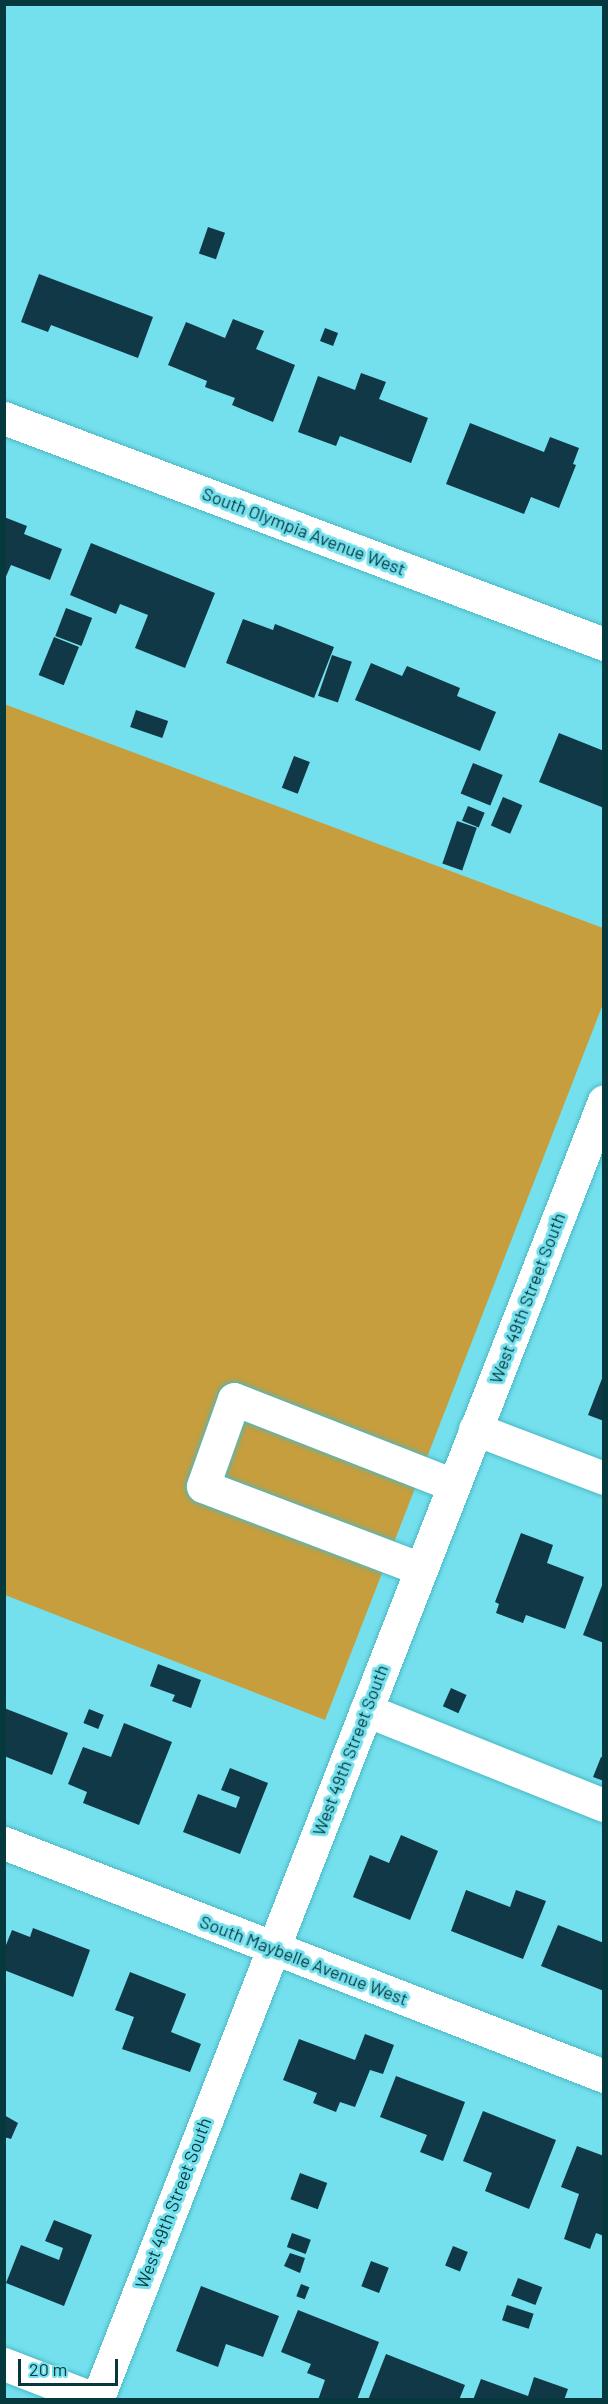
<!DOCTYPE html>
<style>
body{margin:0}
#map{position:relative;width:608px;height:2404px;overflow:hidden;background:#75e0ed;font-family:Barlow,sans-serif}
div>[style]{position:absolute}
.green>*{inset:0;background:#c69e3d}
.building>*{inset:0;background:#113846;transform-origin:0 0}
.roads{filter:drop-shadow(0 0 2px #49b8c5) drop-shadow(0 0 2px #49b8c5)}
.minor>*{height:33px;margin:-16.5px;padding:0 16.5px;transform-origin:16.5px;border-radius:16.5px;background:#fff}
span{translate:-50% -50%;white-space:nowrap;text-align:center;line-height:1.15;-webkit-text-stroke:6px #75e0ed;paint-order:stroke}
.street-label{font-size:18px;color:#06393e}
.frame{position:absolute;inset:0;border:6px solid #06393e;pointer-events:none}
.scale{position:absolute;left:18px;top:2359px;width:100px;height:27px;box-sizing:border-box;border:3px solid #06393e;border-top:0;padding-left:8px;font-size:18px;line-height:21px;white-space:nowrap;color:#06393e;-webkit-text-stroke:4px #75e0ed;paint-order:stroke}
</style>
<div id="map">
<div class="green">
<i style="clip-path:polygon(4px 704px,603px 928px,603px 1004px,325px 1720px,5px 1595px)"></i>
</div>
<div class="building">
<i style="left:208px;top:227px;width:18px;height:28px;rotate:19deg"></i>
<i style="clip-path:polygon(39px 274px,153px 317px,138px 358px,51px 325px,48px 332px,21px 322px)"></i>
<i style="clip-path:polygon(233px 319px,264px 331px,256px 349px,295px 365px,273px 422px,232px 405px,235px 398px,205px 387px,207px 381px,168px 365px,186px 322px,225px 338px)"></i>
<i style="left:325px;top:328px;width:14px;height:14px;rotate:21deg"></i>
<i style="clip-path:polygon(361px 373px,386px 382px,379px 399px,428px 418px,411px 463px,340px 436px,336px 446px,298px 432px,318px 376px,355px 390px)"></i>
<i style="clip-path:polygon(470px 423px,544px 452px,550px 437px,579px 448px,573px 464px,576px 465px,559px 508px,531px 497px,524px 514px,446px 484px)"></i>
<i style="clip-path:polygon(4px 517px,27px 526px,24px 534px,62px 549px,50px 580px,11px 565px,4px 581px)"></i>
<i style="clip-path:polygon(91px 543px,215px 593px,185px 668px,135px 648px,148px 615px,120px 604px,116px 614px,70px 595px)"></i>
<i style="left:66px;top:608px;width:28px;height:30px;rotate:21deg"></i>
<i style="clip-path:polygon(243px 619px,273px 630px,275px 624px,334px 647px,314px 698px,226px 663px)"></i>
<i style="left:54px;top:637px;width:27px;height:41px;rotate:22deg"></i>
<i style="left:332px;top:655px;width:21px;height:43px;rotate:19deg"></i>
<i style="clip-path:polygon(371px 663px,402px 676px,407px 666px,460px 688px,457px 696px,496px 712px,480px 751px,355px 700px)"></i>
<i style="left:136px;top:710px;width:34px;height:18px;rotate:19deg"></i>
<i style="clip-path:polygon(559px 733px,604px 751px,604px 808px,539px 782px)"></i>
<i style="left:294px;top:756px;width:17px;height:34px;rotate:21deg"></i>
<i style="left:473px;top:763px;width:32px;height:33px;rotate:22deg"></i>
<i style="left:503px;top:797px;width:21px;height:31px;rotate:23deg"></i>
<i style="left:468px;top:806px;width:18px;height:16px;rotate:22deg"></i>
<i style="left:457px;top:821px;width:21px;height:45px;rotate:19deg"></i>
<i style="clip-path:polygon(603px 1376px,604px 1376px,604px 1421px,588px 1415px)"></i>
<i style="clip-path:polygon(521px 1533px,553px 1545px,547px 1563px,584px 1577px,565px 1629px,526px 1615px,523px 1623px,496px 1613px,499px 1604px,495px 1602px)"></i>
<i style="clip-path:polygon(603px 1583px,604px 1583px,604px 1643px,583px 1635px)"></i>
<i style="clip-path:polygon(158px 1664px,201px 1680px,191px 1708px,172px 1701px,175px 1695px,150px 1686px)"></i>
<i style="left:451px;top:1688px;width:17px;height:20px;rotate:24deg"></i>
<i style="clip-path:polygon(4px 1708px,68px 1733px,52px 1775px,4px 1756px)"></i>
<i style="left:89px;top:1709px;width:16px;height:15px;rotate:22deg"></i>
<i style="clip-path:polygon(124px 1723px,172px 1742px,139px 1825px,83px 1803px,87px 1792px,68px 1784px,83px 1747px,111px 1757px)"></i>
<i style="clip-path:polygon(601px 1757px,604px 1758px,604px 1781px,593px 1777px)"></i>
<i style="clip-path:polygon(230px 1768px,268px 1783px,240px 1854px,183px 1832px,198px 1794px,236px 1808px,240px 1797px,221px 1790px)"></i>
<i style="clip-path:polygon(401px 1835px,438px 1851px,410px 1920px,353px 1897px,370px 1855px,389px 1863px)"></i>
<i style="clip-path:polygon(466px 1890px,510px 1907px,516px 1890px,546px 1901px,523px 1959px,451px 1931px)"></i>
<i style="clip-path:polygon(558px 1925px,604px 1943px,604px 1991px,541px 1966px)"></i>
<i style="clip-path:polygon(33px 1928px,90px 1950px,73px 1997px,4px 1970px,4px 1950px,12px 1930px,30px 1937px)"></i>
<i style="clip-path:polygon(130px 1972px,186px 1994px,171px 2032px,201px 2044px,190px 2072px,122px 2049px,134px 2017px,115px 2010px)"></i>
<i style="clip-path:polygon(365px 2034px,394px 2045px,383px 2074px,370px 2070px,355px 2107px,340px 2102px,336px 2112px,313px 2103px,317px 2093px,283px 2080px,299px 2039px,355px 2060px)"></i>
<i style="clip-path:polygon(396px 2076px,465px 2102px,443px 2161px,420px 2152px,427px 2135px,380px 2117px)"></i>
<i style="clip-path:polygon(483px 2111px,556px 2140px,529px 2209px,485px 2191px,492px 2173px,463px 2161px)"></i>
<i style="clip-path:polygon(4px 2115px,18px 2123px,11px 2139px,4px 2137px)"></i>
<i style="clip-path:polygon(577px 2146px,604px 2156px,604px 2236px,596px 2233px,590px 2249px,564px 2239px,579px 2194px,561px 2187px)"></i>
<i style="left:300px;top:2173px;width:29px;height:28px;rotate:20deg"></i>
<i style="clip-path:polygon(54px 2220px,92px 2235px,64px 2306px,6px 2283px,21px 2245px,59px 2260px,63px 2248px,45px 2241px)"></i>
<i style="left:292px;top:2233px;width:20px;height:15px;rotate:20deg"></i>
<i style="left:453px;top:2246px;width:16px;height:21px;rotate:22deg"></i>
<i style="clip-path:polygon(290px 2253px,305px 2258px,300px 2273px,284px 2266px)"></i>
<i style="left:371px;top:2261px;width:19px;height:27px;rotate:21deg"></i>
<i style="left:518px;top:2278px;width:26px;height:19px;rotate:21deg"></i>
<i style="left:301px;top:2284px;width:9px;height:13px;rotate:21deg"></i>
<i style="clip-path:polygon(201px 2286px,279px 2316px,263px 2357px,226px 2344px,218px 2367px,176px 2351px)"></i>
<i style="left:507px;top:2305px;width:28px;height:16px;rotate:18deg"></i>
<i style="clip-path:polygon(298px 2310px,379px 2342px,357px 2400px,318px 2400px,325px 2380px,307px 2373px,311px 2364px,281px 2352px)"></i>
<i style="clip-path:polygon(386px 2354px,465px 2385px,459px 2400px,368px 2400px)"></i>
<i style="clip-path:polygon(534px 2377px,568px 2389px,564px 2400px,473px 2400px,481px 2379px,528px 2396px)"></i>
</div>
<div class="roads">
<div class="minor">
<i style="left:4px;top:418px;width:641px;rotate:20.64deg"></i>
<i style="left:475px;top:1429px;width:138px;rotate:20.8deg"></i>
<i style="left:421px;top:1569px;width:233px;rotate:-159.2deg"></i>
<i style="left:203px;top:1486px;width:92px;rotate:-70.4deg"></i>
<i style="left:234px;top:1399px;width:235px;rotate:21.4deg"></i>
<i style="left:366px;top:1710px;width:256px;rotate:21.8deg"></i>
<i style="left:4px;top:1843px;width:644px;rotate:21.22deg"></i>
<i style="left:4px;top:2364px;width:100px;rotate:21.2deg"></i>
<i style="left:97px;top:2400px;width:1394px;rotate:-68.68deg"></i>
</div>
</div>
<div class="street-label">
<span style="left:304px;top:531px;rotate:21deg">South Olympia Avenue West</span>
<span style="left:527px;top:1298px;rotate:-69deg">West 49th Street South</span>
<span style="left:350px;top:1750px;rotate:-69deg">West 49th Street South</span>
<span style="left:304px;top:1960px;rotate:21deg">South Maybelle Avenue West</span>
<span style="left:173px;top:2203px;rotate:-69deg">West 49th Street South</span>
</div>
<div class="frame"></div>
<div class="scale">20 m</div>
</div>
